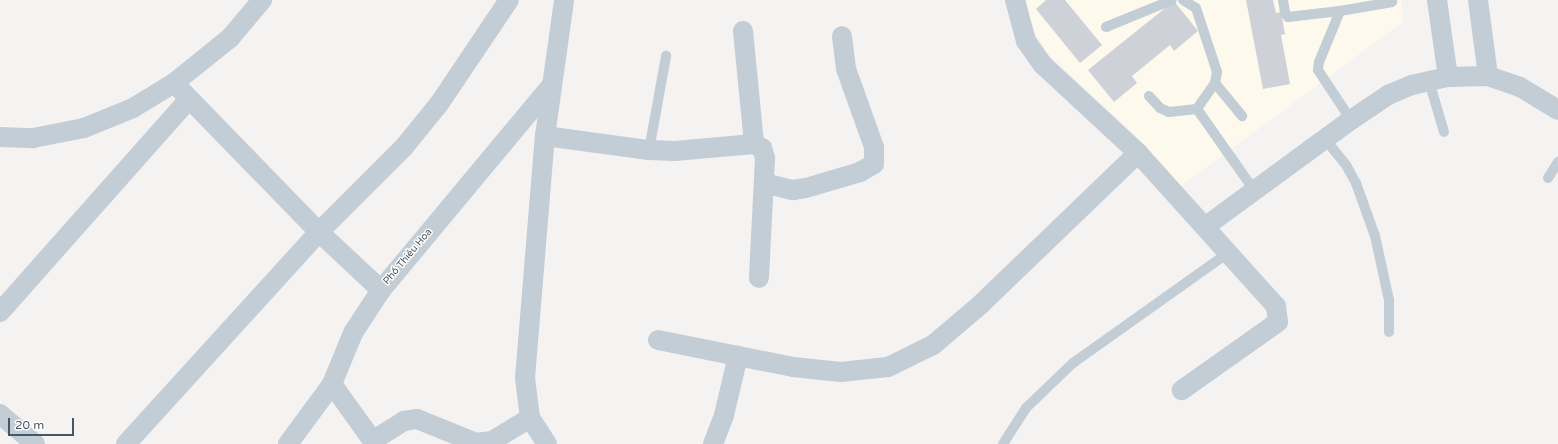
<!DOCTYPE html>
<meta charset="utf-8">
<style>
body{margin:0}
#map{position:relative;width:1558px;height:444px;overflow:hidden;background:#f5f2f2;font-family:"Varela Round",sans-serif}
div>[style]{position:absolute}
.commercial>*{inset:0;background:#fef9ed}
.building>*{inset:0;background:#ced1d8}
.service>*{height:10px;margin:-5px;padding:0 5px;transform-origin:5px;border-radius:5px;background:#c2cdd5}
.minor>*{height:20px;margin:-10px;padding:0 10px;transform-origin:10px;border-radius:10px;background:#c2cdd5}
span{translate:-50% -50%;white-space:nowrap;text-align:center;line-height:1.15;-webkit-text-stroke:3px #fff;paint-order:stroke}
.street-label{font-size:10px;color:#485662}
.scale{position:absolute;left:8px;top:418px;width:66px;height:18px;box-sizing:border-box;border:2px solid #485662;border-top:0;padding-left:5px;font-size:12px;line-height:14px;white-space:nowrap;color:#485662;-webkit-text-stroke:3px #fff;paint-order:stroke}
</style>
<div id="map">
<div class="commercial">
<i style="clip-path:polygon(1026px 0,1401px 0,1404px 21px,1181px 186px,1129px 129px,1047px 53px,1032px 26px)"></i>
</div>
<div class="building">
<i style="clip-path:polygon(1046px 0,1065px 0,1102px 45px,1080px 63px,1036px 9px)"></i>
<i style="clip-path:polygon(1246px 0,1273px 0,1276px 13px,1281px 12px,1285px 34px,1281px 35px,1290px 84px,1263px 89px)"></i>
<i style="clip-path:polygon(1174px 1px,1198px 31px,1174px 51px,1170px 45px,1132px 76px,1137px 83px,1114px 102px,1088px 70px)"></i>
</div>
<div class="service">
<i style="left:1183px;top:0;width:15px;rotate:32deg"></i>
<i style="left:1196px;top:8px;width:67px;rotate:71.8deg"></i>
<i style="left:1217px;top:72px;width:11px;rotate:100deg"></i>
<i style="left:1215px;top:83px;width:32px;rotate:125deg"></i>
<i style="left:1197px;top:109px;width:99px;rotate:54.9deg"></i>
<i style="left:1283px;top:0;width:13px;rotate:81deg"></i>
<i style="left:1285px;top:13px;width:5px;rotate:53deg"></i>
<i style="left:1288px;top:17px;width:52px;rotate:-6.6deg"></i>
<i style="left:1106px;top:27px;width:71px;rotate:-22.2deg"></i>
<i style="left:1429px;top:81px;width:53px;rotate:73.6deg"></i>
<i style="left:1215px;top:83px;width:43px;rotate:50.7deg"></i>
<i style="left:1149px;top:96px;width:16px;rotate:47deg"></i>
<i style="left:1160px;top:108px;width:10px;rotate:24deg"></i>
<i style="left:1169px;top:112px;width:28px;rotate:-6deg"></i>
<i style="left:1351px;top:120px;width:60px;rotate:-123.4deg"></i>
<i style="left:1318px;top:70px;width:8px;rotate:-83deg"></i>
<i style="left:1319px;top:62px;width:55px;rotate:-67.6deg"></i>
<i style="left:1340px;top:11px;width:53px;rotate:-9.8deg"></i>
<i style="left:1325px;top:139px;width:33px;rotate:51deg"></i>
<i style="left:1346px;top:165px;width:21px;rotate:61deg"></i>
<i style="left:1356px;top:183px;width:56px;rotate:70.3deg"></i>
<i style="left:1375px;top:236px;width:66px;rotate:77.7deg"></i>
<i style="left:1389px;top:300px;width:32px;rotate:90deg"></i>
<i style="left:649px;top:150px;width:96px;rotate:-79.7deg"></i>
<i style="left:1548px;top:178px;width:19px;rotate:-58deg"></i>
<i style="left:1003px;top:444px;width:43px;rotate:-57.4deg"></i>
<i style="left:1026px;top:408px;width:65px;rotate:-43.8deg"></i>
<i style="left:1073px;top:363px;width:191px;rotate:-35.4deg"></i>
</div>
<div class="minor">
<i style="left:1015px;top:0;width:42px;rotate:75deg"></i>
<i style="left:1026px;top:41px;width:29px;rotate:55deg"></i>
<i style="left:1043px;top:65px;width:129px;rotate:42.8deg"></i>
<i style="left:1138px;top:153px;width:206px;rotate:48deg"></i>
<i style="left:1276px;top:306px;width:16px;rotate:83deg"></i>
<i style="left:1278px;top:322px;width:118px;rotate:144.7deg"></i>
<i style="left:1437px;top:0;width:78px;rotate:81.9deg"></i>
<i style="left:1478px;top:0;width:77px;rotate:82.5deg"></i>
<i style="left:743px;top:31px;width:114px;rotate:84.4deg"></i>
<i style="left:174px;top:83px;width:208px;rotate:45.8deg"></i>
<i style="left:319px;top:232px;width:85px;rotate:43.1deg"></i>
<i style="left:545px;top:136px;width:105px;rotate:7.7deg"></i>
<i style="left:649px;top:150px;width:26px;rotate:2deg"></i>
<i style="left:675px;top:151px;width:79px;rotate:-5.1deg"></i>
<i style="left:754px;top:144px;width:9px;rotate:27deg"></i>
<i style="left:762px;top:148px;width:10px;rotate:73deg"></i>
<i style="left:765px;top:158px;width:120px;rotate:92.9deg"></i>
<i style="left:0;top:137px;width:33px;rotate:2deg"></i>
<i style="left:33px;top:138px;width:52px;rotate:-11.1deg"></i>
<i style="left:84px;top:128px;width:53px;rotate:-22.2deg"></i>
<i style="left:133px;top:108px;width:48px;rotate:-31.4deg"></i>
<i style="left:174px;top:83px;width:72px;rotate:-38.8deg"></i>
<i style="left:230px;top:38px;width:50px;rotate:-49.9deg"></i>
<i style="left:764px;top:183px;width:30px;rotate:14deg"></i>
<i style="left:793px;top:190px;width:13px;rotate:-9deg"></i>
<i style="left:806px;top:188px;width:56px;rotate:-16.5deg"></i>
<i style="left:860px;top:172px;width:16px;rotate:-30deg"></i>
<i style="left:874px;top:164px;width:17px;rotate:-90deg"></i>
<i style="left:874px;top:147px;width:83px;rotate:-109.7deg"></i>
<i style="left:846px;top:69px;width:33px;rotate:-97deg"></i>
<i style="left:1206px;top:226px;width:180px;rotate:-36.2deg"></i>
<i style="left:1351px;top:120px;width:45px;rotate:-34deg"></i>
<i style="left:1388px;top:95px;width:26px;rotate:-23deg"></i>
<i style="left:1412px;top:85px;width:37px;rotate:-13deg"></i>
<i style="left:1448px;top:77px;width:40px;rotate:-1.4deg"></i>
<i style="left:1488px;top:76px;width:34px;rotate:19deg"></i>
<i style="left:1520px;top:87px;width:44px;rotate:31.2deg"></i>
<i style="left:0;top:312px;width:283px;rotate:-48.4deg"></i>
<i style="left:658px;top:340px;width:138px;rotate:11.3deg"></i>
<i style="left:793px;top:367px;width:48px;rotate:5.9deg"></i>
<i style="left:841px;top:372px;width:47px;rotate:-6.1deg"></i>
<i style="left:888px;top:367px;width:50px;rotate:-26.1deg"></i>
<i style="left:933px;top:345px;width:60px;rotate:-40.3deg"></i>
<i style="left:979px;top:306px;width:221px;rotate:-43.9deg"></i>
<i style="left:332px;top:384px;width:74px;rotate:54.4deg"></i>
<i style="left:0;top:414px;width:46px;rotate:40.6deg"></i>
<i style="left:372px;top:441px;width:38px;rotate:-32deg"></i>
<i style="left:404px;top:421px;width:13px;rotate:-9deg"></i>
<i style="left:417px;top:419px;width:64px;rotate:22.1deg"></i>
<i style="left:476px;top:443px;width:16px;rotate:-7deg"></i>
<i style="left:492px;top:441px;width:44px;rotate:-31.2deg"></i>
<i style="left:126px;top:444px;width:287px;rotate:-47.7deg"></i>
<i style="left:319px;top:232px;width:120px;rotate:-45deg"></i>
<i style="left:404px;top:147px;width:55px;rotate:-50.9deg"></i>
<i style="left:439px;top:104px;width:125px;rotate:-56.1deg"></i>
<i style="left:288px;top:444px;width:74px;rotate:-53.7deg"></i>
<i style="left:332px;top:384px;width:55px;rotate:-67.6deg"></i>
<i style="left:353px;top:333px;width:51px;rotate:-56.9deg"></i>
<i style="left:381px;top:290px;width:267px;rotate:-50.2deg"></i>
<i style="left:547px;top:444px;width:31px;rotate:-123deg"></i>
<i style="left:530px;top:418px;width:40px;rotate:-97.1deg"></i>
<i style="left:525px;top:378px;width:243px;rotate:-85.3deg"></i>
<i style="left:545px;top:136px;width:137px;rotate:-82deg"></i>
<i style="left:713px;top:444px;width:31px;rotate:-69deg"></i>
<i style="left:724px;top:415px;width:61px;rotate:-76.7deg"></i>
</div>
<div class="street-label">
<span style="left:408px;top:257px;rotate:-50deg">Phố Thiều Hoa</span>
</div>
<div class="scale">20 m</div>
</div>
